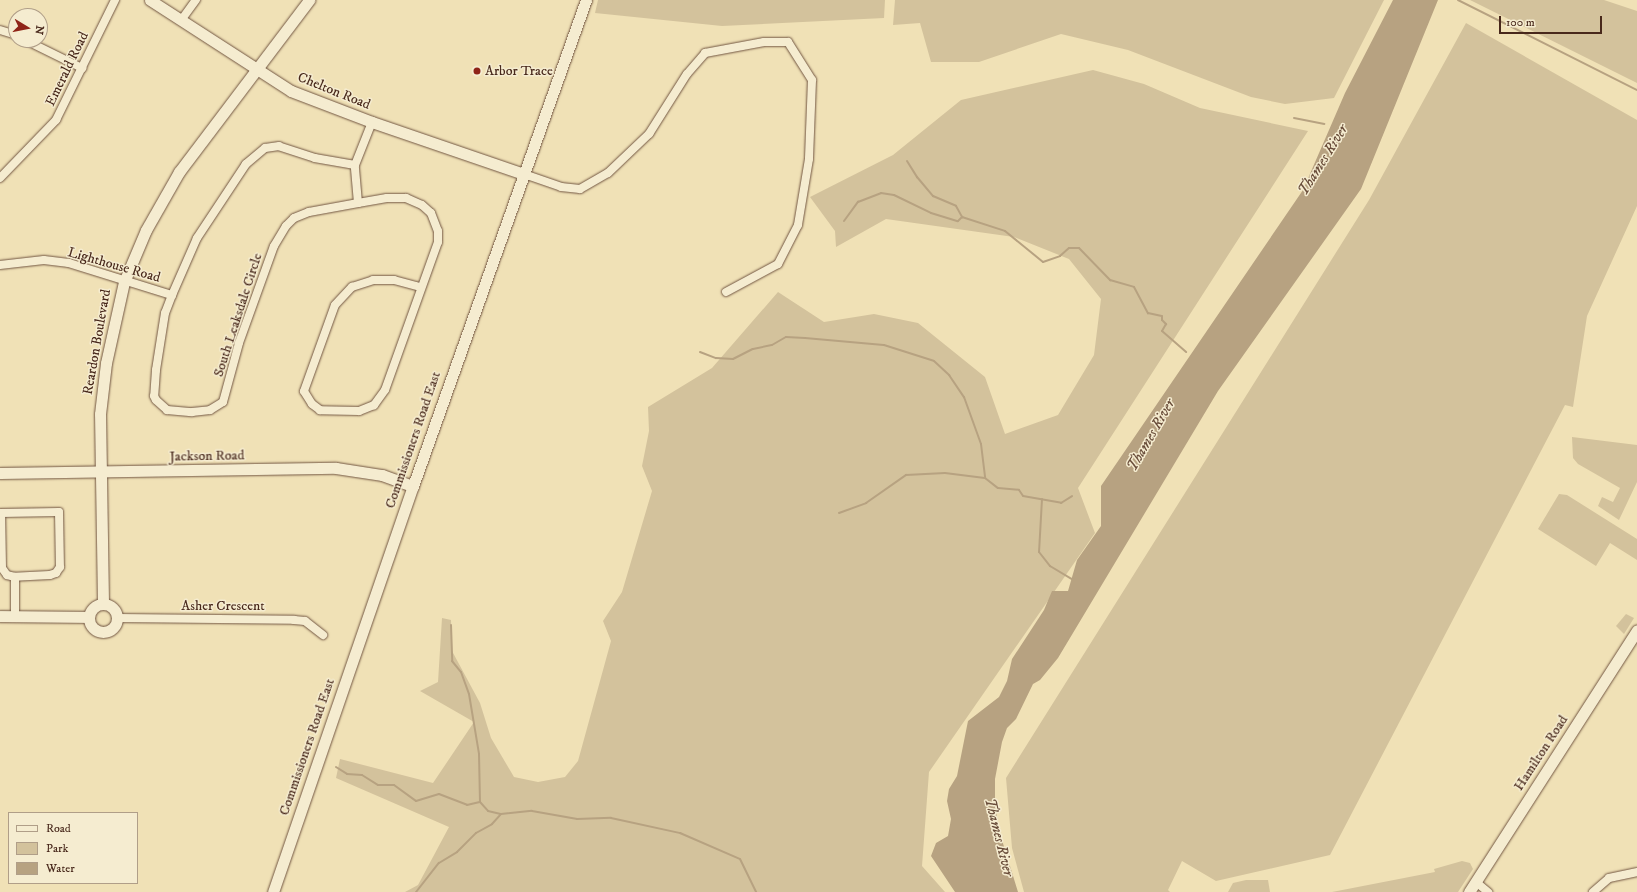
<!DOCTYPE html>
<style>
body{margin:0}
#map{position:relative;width:1637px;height:892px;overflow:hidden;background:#f0e1b6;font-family:"IM FELL DW Pica",serif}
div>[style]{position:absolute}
.green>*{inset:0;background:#d3c29c}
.water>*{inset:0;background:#b7a281}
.stream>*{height:2px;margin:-1px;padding:0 1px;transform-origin:1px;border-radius:1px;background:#b7a281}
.roads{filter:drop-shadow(0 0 1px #725642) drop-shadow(0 0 1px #725642)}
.street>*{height:8px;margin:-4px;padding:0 4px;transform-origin:4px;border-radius:4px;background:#f5ecd0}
.secondary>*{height:11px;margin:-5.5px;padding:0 5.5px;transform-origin:5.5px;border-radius:5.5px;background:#f5ecd0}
.secondary>.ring{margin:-5.5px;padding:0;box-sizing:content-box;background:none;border:11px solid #f5ecd0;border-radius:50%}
.dots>*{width:11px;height:11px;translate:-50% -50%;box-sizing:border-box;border:2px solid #f5ecd0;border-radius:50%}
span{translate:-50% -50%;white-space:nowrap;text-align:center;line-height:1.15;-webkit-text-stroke:3px #f5ecd0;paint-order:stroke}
.street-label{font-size:14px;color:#48281b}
.poi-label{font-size:14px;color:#48281b}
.left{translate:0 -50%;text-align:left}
.water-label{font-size:15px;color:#694d3a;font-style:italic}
.legend{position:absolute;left:8px;top:812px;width:130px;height:72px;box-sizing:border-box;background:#f5ecd0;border:1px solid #b09e88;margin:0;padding:5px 7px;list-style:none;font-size:12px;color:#48281b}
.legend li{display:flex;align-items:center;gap:8px;height:20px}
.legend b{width:20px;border:1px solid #b09e88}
.north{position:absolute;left:8px;top:8px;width:40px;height:40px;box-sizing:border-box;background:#f5ecd0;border:1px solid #b09e88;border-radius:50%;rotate:100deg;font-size:11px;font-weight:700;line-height:16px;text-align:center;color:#48281b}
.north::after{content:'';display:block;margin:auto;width:14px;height:18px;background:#8f2418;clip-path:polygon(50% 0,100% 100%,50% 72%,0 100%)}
.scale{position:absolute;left:1499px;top:16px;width:103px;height:18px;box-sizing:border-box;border:2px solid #48281b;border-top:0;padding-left:5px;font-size:12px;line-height:14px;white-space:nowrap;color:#48281b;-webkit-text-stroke:3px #f5ecd0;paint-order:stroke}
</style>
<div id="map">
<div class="green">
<i style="clip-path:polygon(598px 0,885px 0,884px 18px,722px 26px,595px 13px)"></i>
<i style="clip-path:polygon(895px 0,1384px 0,1334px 98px,1285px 104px,1251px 97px,1128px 50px,1061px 34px,979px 62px,931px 62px,920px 23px,893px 25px)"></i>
<i style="clip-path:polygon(1470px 0,1604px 0,1637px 11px,1637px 83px)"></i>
<i style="clip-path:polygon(1466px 23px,1637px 120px,1637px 206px,1587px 316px,1573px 407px,1565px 405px,1330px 855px,1216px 881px,1182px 861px,1168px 890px,1170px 892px,1024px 892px,1012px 848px,1006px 778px,1369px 200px)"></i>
<i style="clip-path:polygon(1093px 70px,1144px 84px,1200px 108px,1308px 131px,1078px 488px,1095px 533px,929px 772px,922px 866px,945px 892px,405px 892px,418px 885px,449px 827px,336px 778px,340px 759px,433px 783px,474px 722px,420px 691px,438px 682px,442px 618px,451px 620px,452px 651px,480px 703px,491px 738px,514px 777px,538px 782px,565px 777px,578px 761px,611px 641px,603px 621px,622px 592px,652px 491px,642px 466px,649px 431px,648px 407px,712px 368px,778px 292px,824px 322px,874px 314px,918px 323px,985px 377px,1005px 434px,1058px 415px,1094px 355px,1101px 299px,1069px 259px,1014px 237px,886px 219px,836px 247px,835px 231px,810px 197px,893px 155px,961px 100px)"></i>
<i style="clip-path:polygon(1572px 437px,1637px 445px,1637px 482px,1619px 520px,1598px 506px,1602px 497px,1613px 502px,1620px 488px,1578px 464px,1573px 458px)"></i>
<i style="clip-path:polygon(1559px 494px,1567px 495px,1637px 539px,1637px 560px,1610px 543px,1596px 566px,1538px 529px)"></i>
<i style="clip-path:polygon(1626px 614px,1634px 618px,1624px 634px,1616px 626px)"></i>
<i style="clip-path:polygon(1462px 861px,1470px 863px,1473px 869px,1458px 892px,1332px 892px,1435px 872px,1434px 869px)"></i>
<i style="clip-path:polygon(1246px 880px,1268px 880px,1270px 892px,1228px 892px,1233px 883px)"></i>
</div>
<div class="water">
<i style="clip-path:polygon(1393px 0,1438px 0,1361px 189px,1218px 391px,1058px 658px,1040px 680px,1033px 684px,1016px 719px,1007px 728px,1002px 742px,995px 779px,995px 807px,1001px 837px,1018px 892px,955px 892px,931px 856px,936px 843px,948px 836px,951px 819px,947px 801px,949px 789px,957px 776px,968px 721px,999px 697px,1007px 681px,1012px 659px,1044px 610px,1052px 591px,1068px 591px,1077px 560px,1101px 526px,1101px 486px,1303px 190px,1345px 93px)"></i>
</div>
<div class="stream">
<i style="left:1458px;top:0;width:200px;rotate:26.7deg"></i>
<i style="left:1294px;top:118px;width:31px;rotate:11deg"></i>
<i style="left:907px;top:161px;width:19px;rotate:58deg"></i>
<i style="left:917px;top:177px;width:25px;rotate:50deg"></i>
<i style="left:933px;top:196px;width:25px;rotate:23deg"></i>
<i style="left:956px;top:206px;width:13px;rotate:61deg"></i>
<i style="left:962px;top:217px;width:45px;rotate:18deg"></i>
<i style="left:1005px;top:231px;width:49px;rotate:39.2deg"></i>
<i style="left:1043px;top:262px;width:18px;rotate:-19deg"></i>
<i style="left:1060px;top:256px;width:12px;rotate:-42deg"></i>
<i style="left:1069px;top:248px;width:10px"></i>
<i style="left:1079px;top:248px;width:45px;rotate:45.9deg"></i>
<i style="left:1110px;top:280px;width:25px;rotate:16deg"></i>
<i style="left:1134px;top:287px;width:30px;rotate:62deg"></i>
<i style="left:1148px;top:313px;width:14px;rotate:12deg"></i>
<i style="left:1162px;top:316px;width:4px;rotate:90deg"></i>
<i style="left:1162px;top:320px;width:6px;rotate:45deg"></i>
<i style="left:1166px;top:324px;width:8px;rotate:120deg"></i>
<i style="left:1162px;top:331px;width:32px;rotate:41deg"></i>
<i style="left:844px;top:221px;width:24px;rotate:-54deg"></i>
<i style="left:858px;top:202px;width:25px;rotate:-21deg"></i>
<i style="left:881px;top:193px;width:13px;rotate:9deg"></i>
<i style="left:894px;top:195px;width:41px;rotate:25.9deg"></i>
<i style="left:931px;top:213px;width:28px;rotate:17deg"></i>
<i style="left:958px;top:221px;width:6px;rotate:-45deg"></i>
<i style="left:700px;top:352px;width:17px;rotate:21deg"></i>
<i style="left:716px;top:358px;width:17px;rotate:3deg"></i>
<i style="left:733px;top:359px;width:22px;rotate:-27deg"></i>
<i style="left:753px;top:349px;width:19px;rotate:-12deg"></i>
<i style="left:772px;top:345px;width:16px;rotate:-30deg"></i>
<i style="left:786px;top:337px;width:19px;rotate:3deg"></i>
<i style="left:805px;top:338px;width:79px;rotate:5.1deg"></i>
<i style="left:884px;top:345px;width:52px;rotate:17.7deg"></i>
<i style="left:934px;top:361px;width:21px;rotate:43deg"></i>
<i style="left:949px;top:375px;width:27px;rotate:56deg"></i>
<i style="left:964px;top:397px;width:50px;rotate:70.1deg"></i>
<i style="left:981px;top:444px;width:34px;rotate:83deg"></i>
<i style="left:985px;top:478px;width:16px;rotate:38deg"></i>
<i style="left:998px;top:488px;width:21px;rotate:5deg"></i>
<i style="left:1019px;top:490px;width:7px;rotate:56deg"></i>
<i style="left:1023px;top:496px;width:39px;rotate:10deg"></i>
<i style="left:1061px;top:503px;width:13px;rotate:-32deg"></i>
<i style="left:1042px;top:499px;width:53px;rotate:93.2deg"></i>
<i style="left:1039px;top:552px;width:18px;rotate:52deg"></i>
<i style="left:1050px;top:566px;width:26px;rotate:31deg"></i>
<i style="left:839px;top:513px;width:29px;rotate:-20deg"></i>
<i style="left:866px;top:503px;width:49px;rotate:-35deg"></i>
<i style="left:906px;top:475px;width:39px;rotate:-3deg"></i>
<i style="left:945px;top:473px;width:40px;rotate:7.1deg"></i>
<i style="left:451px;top:625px;width:36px;rotate:88deg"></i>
<i style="left:452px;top:661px;width:14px;rotate:51deg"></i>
<i style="left:461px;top:672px;width:23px;rotate:70deg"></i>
<i style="left:469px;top:694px;width:61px;rotate:80.5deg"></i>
<i style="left:479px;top:754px;width:48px;rotate:88.8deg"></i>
<i style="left:480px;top:802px;width:12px;rotate:48deg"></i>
<i style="left:488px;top:811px;width:13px;rotate:13deg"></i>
<i style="left:501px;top:814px;width:31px;rotate:-6deg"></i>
<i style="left:532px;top:811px;width:46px;rotate:10.1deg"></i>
<i style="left:577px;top:819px;width:34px;rotate:-2deg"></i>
<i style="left:611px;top:818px;width:71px;rotate:12.3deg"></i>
<i style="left:680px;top:833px;width:65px;rotate:23.4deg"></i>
<i style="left:740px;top:859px;width:37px;rotate:64deg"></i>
<i style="left:336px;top:767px;width:13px;rotate:32deg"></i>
<i style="left:347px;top:774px;width:15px;rotate:4deg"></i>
<i style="left:362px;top:775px;width:19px;rotate:32deg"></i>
<i style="left:378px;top:785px;width:16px"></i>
<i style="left:394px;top:785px;width:27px;rotate:36deg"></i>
<i style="left:416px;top:801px;width:24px;rotate:-17deg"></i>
<i style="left:439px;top:794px;width:30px;rotate:21deg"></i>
<i style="left:467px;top:805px;width:13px;rotate:-13deg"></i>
<i style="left:416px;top:892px;width:37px;rotate:-52deg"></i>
<i style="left:439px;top:863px;width:21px;rotate:-31deg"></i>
<i style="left:457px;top:852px;width:27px;rotate:-45deg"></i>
<i style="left:476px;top:833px;width:18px;rotate:-29deg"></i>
<i style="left:492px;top:824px;width:13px;rotate:-48deg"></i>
</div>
<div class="roads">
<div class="street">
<i style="left:182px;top:19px;width:24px;rotate:-54deg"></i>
<i style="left:0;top:30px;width:17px;rotate:17deg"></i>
<i style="left:25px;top:40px;width:64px;rotate:26.2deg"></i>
<i style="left:355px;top:165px;width:41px;rotate:-170.1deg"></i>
<i style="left:315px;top:158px;width:38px;rotate:-162deg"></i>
<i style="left:279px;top:146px;width:14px;rotate:172deg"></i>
<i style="left:265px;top:148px;width:25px;rotate:140deg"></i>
<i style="left:246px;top:164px;width:89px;rotate:123.5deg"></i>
<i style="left:197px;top:238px;width:62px;rotate:113.7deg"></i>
<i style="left:172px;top:295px;width:19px;rotate:111deg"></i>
<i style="left:165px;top:313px;width:58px;rotate:99deg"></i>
<i style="left:156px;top:370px;width:26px;rotate:94deg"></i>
<i style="left:154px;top:396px;width:4px;rotate:63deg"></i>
<i style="left:156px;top:400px;width:15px;rotate:42deg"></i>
<i style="left:167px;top:410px;width:25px;rotate:5deg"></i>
<i style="left:192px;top:412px;width:18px;rotate:-6deg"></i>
<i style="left:210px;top:410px;width:15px;rotate:-32deg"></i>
<i style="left:223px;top:402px;width:61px;rotate:-74.8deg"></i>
<i style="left:239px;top:343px;width:103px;rotate:-70.2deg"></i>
<i style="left:274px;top:246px;width:23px;rotate:-59deg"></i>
<i style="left:286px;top:226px;width:11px;rotate:-45deg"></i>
<i style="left:294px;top:218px;width:16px;rotate:-22deg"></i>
<i style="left:309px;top:212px;width:50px;rotate:-10.4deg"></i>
<i style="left:358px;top:203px;width:29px;rotate:-10deg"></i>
<i style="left:387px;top:198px;width:19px"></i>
<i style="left:406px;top:198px;width:17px;rotate:24deg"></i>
<i style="left:422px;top:205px;width:12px;rotate:42deg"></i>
<i style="left:431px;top:213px;width:19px;rotate:69deg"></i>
<i style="left:438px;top:231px;width:11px;rotate:90deg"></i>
<i style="left:438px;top:242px;width:157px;rotate:109.7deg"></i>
<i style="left:385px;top:390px;width:19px;rotate:126deg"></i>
<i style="left:374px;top:405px;width:16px;rotate:158deg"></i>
<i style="left:359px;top:411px;width:39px;rotate:-179deg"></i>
<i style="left:320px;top:410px;width:10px;rotate:-143deg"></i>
<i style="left:312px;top:404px;width:15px;rotate:-122deg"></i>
<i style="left:304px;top:391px;width:91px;rotate:-70.2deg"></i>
<i style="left:335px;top:305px;width:25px;rotate:-47deg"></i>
<i style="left:352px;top:287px;width:22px;rotate:-18deg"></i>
<i style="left:373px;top:280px;width:21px"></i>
<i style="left:394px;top:280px;width:28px;rotate:15deg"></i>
<i style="left:524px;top:174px;width:39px;rotate:19deg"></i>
<i style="left:561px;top:187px;width:19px;rotate:6deg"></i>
<i style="left:580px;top:189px;width:32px;rotate:-30deg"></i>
<i style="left:608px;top:173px;width:57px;rotate:-43.6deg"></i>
<i style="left:649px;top:134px;width:71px;rotate:-57.7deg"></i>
<i style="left:687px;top:74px;width:28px;rotate:-49deg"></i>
<i style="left:705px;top:53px;width:60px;rotate:-10.6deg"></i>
<i style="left:764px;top:42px;width:24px"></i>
<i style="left:788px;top:42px;width:45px;rotate:57.7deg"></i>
<i style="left:812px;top:80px;width:79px;rotate:92.2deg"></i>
<i style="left:809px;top:159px;width:67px;rotate:99.5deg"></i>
<i style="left:798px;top:225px;width:44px;rotate:117.1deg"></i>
<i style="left:778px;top:264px;width:59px;rotate:151.7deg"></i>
<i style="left:0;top:178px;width:81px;rotate:-46deg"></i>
<i style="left:56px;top:120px;width:134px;rotate:-63.8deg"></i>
<i style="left:358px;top:203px;width:38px;rotate:-95deg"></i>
<i style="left:355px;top:165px;width:46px;rotate:-68.4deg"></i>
<i style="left:0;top:265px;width:44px;rotate:-6.5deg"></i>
<i style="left:44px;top:260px;width:25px;rotate:7deg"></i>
<i style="left:69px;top:263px;width:108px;rotate:17.3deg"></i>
<i style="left:15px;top:616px;width:39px;rotate:-90deg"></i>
<i style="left:15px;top:577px;width:8px;rotate:-166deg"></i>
<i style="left:7px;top:575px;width:9px;rotate:-126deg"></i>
<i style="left:2px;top:568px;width:55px;rotate:-91deg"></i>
<i style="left:1px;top:513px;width:58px;rotate:-1deg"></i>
<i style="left:59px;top:512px;width:55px;rotate:89deg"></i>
<i style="left:60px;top:567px;width:7px;rotate:124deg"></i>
<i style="left:56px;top:573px;width:6px;rotate:162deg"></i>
<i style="left:50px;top:575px;width:35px;rotate:177deg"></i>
<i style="left:117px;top:618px;width:177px;rotate:0.6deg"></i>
<i style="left:294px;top:620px;width:11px;rotate:5deg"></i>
<i style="left:305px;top:621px;width:23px;rotate:38deg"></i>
<i style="left:1476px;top:882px;width:16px;rotate:40deg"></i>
<i style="left:1593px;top:892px;width:21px;rotate:-41deg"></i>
<i style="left:1609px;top:878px;width:29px;rotate:-12deg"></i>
</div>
<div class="secondary">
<i style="left:150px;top:0;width:168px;rotate:32.8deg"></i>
<i style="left:291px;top:91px;width:87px;rotate:20.9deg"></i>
<i style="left:372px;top:122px;width:161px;rotate:18.9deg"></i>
<i style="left:0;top:473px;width:336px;rotate:-0.9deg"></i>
<i style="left:336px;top:468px;width:47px;rotate:8.7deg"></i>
<i style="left:382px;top:475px;width:33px;rotate:20deg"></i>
<i style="left:103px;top:603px;width:189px;rotate:-90.9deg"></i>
<i style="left:100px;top:414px;width:51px;rotate:-83.3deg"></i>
<i style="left:106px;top:363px;width:83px;rotate:-77.5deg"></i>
<i style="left:124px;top:282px;width:56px;rotate:-67.1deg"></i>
<i style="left:146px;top:230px;width:67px;rotate:-60.4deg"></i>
<i style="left:179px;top:172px;width:216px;rotate:-52.9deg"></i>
<i class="ring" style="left:89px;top:604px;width:17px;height:17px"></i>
<i style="left:0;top:616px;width:89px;rotate:0.6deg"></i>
<i style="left:273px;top:892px;width:429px;rotate:-71deg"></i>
<i style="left:413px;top:486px;width:516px;rotate:-70.41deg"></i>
<i style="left:1469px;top:892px;width:311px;rotate:-57.3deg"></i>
</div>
</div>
<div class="dots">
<i style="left:477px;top:71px;background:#8f2418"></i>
</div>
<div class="street-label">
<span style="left:67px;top:69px;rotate:-64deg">Emerald Road</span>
<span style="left:334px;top:91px;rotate:22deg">Chelton Road</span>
<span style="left:114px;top:265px;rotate:16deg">Lighthouse Road</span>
<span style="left:238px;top:315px;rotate:-72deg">South Leaksdale Circle</span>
<span style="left:97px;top:342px;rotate:-80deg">Reardon Boulevard</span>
<span style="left:413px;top:440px;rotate:-71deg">Commissioners Road East</span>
<span style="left:207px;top:456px;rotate:-1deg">Jackson Road</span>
<span style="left:223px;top:606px">Asher Crescent</span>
<span style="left:307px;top:747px;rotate:-71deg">Commissioners Road East</span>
<span style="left:1541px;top:753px;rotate:-57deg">Hamilton Road</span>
</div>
<div class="poi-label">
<span class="left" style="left:485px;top:71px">Arbor Trace</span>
</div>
<div class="water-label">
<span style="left:1323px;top:160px;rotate:-58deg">Thames River</span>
<span style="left:1151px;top:435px;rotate:-60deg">Thames River</span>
<span style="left:999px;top:837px;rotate:76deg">Thames River</span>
</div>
<ul class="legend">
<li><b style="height:5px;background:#f5ecd0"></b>Road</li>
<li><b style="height:11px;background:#d3c29c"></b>Park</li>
<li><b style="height:11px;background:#b7a281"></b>Water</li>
</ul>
<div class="north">N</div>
<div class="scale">100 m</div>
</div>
